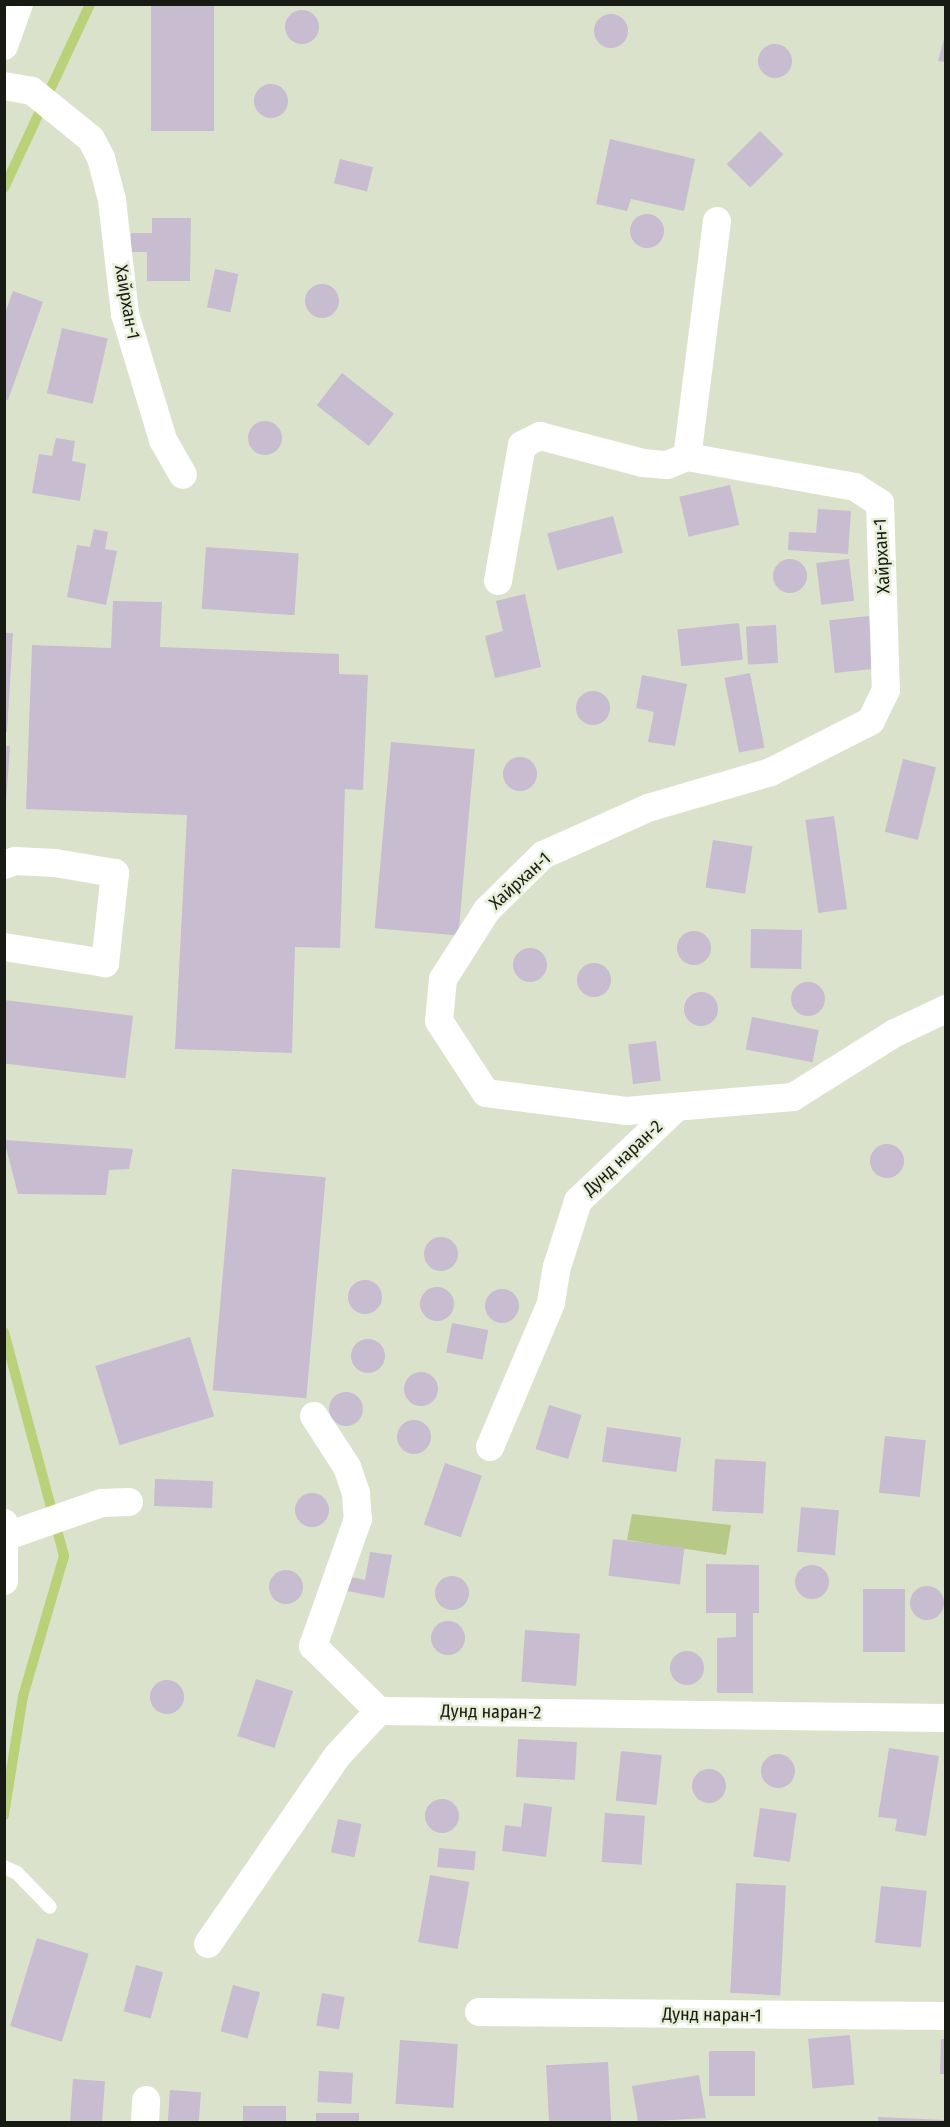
<!DOCTYPE html>
<meta charset="utf-8">
<style>
body{margin:0}
#map{position:relative;width:950px;height:2127px;overflow:hidden;background:#dbe2cc;font-family:"Fira Sans Condensed",sans-serif}
div>[style]{position:absolute}
.green>*{inset:0;background:#b6c987}
.stream>*{height:10px;margin:-5px;padding:0 5px;transform-origin:5px;border-radius:5px;background:#bad179}
.building>*{inset:0;background:#c7bcd0;transform-origin:0 0}
.round{border-radius:50%}
.lane>*{height:14px;margin:-7px;padding:0 7px;transform-origin:7px;border-radius:7px;background:#fff}
.street>*{height:28px;margin:-14px;padding:0 14px;transform-origin:14px;border-radius:14px;background:#fff}
span{translate:-50% -50%;white-space:nowrap;text-align:center;line-height:1.15;-webkit-text-stroke:5px #e8efd9;paint-order:stroke}
.street-label{font-size:18px;color:#181b13}
.frame{position:absolute;inset:0;border:6px solid #181b13;pointer-events:none}
</style>
<div id="map">
<div class="green">
<i style="clip-path:polygon(632px 1514px,731px 1525px,726px 1555px,627px 1540px)"></i>
</div>
<div class="stream">
<i style="left:4px;top:188px;width:203px;rotate:-64.9deg"></i>
<i style="left:4px;top:1332px;width:232px;rotate:75deg"></i>
<i style="left:64px;top:1556px;width:146px;rotate:106.3deg"></i>
<i style="left:23px;top:1696px;width:121px;rotate:99.1deg"></i>
</div>
<div class="building">
<i style="left:151px;top:4px;width:63px;height:127px"></i>
<i class="round" style="left:285px;top:10px;width:34px;height:34px"></i>
<i class="round" style="left:594px;top:14px;width:34px;height:34px"></i>
<i style="clip-path:polygon(946px 32px,946px 62px,938px 61px)"></i>
<i class="round" style="left:758px;top:44px;width:34px;height:34px"></i>
<i class="round" style="left:254px;top:84px;width:34px;height:34px"></i>
<i style="left:760px;top:131px;width:33px;height:47px;rotate:45deg"></i>
<i style="clip-path:polygon(610px 139px,695px 159px,684px 211px,631px 199px,627px 211px,596px 204px)"></i>
<i style="left:340px;top:159px;width:34px;height:25px;rotate:14deg"></i>
<i class="round" style="left:630px;top:214px;width:34px;height:34px"></i>
<i style="clip-path:polygon(152px 218px,191px 218px,190px 281px,147px 281px,147px 252px,130px 252px,131px 233px,152px 233px)"></i>
<i style="left:215px;top:269px;width:24px;height:39px;rotate:12deg"></i>
<i class="round" style="left:305px;top:284px;width:34px;height:34px"></i>
<i style="clip-path:polygon(13px 291px,43px 302px,8px 400px,4px 399px,4px 316px)"></i>
<i style="left:62px;top:328px;width:47px;height:67px;rotate:13deg"></i>
<i style="left:342px;top:373px;width:66px;height:41px;rotate:38deg"></i>
<i class="round" style="left:248px;top:421px;width:34px;height:34px"></i>
<i style="clip-path:polygon(56px 438px,75px 441px,72px 461px,86px 464px,80px 501px,32px 493px,39px 454px,52px 456px)"></i>
<i style="left:730px;top:485px;width:41px;height:52px;rotate:77deg"></i>
<i style="clip-path:polygon(818px 509px,851px 511px,848px 554px,788px 550px,789px 532px,816px 533px)"></i>
<i style="left:613px;top:516px;width:38px;height:68px;rotate:75deg"></i>
<i style="clip-path:polygon(94px 529px,108px 532px,105px 549px,117px 551px,106px 605px,67px 597px,77px 545px,90px 547px)"></i>
<i style="left:206px;top:547px;width:93px;height:62px;rotate:4deg"></i>
<i style="left:849px;top:559px;width:42px;height:33px;rotate:83deg"></i>
<i class="round" style="left:773px;top:559px;width:34px;height:34px"></i>
<i style="clip-path:polygon(525px 594px,541px 667px,495px 678px,485px 636px,503px 631px,496px 601px)"></i>
<i style="clip-path:polygon(113px 601px,162px 602px,160px 647px,339px 654px,339px 674px,368px 675px,363px 790px,345px 789px,340px 948px,295px 947px,292px 1053px,175px 1049px,187px 815px,26px 809px,32px 645px,111px 648px)"></i>
<i style="left:869px;top:616px;width:53px;height:40px;rotate:84deg"></i>
<i style="left:739px;top:623px;width:37px;height:62px;rotate:84deg"></i>
<i style="left:776px;top:625px;width:38px;height:30px;rotate:87deg"></i>
<i style="clip-path:polygon(4px 633px,13px 633px,7px 732px,4px 732px)"></i>
<i style="left:750px;top:673px;width:76px;height:26px;rotate:79deg"></i>
<i style="clip-path:polygon(642px 675px,687px 684px,675px 746px,648px 742px,654px 712px,636px 708px)"></i>
<i class="round" style="left:576px;top:691px;width:34px;height:34px"></i>
<i style="left:391px;top:742px;width:84px;height:187px;rotate:5deg"></i>
<i style="clip-path:polygon(4px 746px,10px 746px,6px 804px,4px 804px)"></i>
<i class="round" style="left:503px;top:757px;width:34px;height:34px"></i>
<i style="left:903px;top:759px;width:34px;height:75px;rotate:14deg"></i>
<i style="left:834px;top:816px;width:94px;height:29px;rotate:82deg"></i>
<i style="left:713px;top:840px;width:40px;height:48px;rotate:9deg"></i>
<i style="left:751px;top:929px;width:51px;height:39px;rotate:1deg"></i>
<i class="round" style="left:677px;top:931px;width:34px;height:34px"></i>
<i class="round" style="left:513px;top:948px;width:34px;height:34px"></i>
<i class="round" style="left:577px;top:963px;width:34px;height:34px"></i>
<i class="round" style="left:791px;top:982px;width:34px;height:34px"></i>
<i class="round" style="left:684px;top:992px;width:34px;height:34px"></i>
<i style="left:4px;top:1000px;width:130px;height:63px;rotate:7deg"></i>
<i style="left:752px;top:1017px;width:68px;height:33px;rotate:11deg"></i>
<i style="left:656px;top:1041px;width:40px;height:28px;rotate:83deg"></i>
<i style="clip-path:polygon(4px 1140px,133px 1149px,129px 1169px,109px 1170px,106px 1195px,18px 1194px)"></i>
<i class="round" style="left:870px;top:1144px;width:34px;height:34px"></i>
<i style="left:232px;top:1169px;width:94px;height:222px;rotate:5deg"></i>
<i class="round" style="left:424px;top:1237px;width:34px;height:34px"></i>
<i class="round" style="left:348px;top:1280px;width:34px;height:34px"></i>
<i class="round" style="left:420px;top:1287px;width:34px;height:34px"></i>
<i class="round" style="left:485px;top:1289px;width:34px;height:34px"></i>
<i style="left:452px;top:1323px;width:37px;height:30px;rotate:11deg"></i>
<i style="left:190px;top:1337px;width:83px;height:99px;rotate:73deg"></i>
<i class="round" style="left:351px;top:1339px;width:34px;height:34px"></i>
<i class="round" style="left:404px;top:1372px;width:34px;height:34px"></i>
<i class="round" style="left:329px;top:1392px;width:34px;height:34px"></i>
<i style="left:549px;top:1405px;width:34px;height:46px;rotate:17deg"></i>
<i class="round" style="left:397px;top:1420px;width:34px;height:34px"></i>
<i style="left:607px;top:1427px;width:75px;height:35px;rotate:8deg"></i>
<i style="left:885px;top:1436px;width:41px;height:57px;rotate:6deg"></i>
<i style="left:715px;top:1459px;width:51px;height:52px;rotate:3deg"></i>
<i style="left:445px;top:1463px;width:39px;height:65px;rotate:19deg"></i>
<i style="left:155px;top:1479px;width:58px;height:27px;rotate:2deg"></i>
<i class="round" style="left:295px;top:1493px;width:34px;height:34px"></i>
<i style="left:801px;top:1507px;width:38px;height:45px;rotate:5deg"></i>
<i style="left:613px;top:1539px;width:72px;height:37px;rotate:7deg"></i>
<i style="clip-path:polygon(370px 1552px,392px 1555px,384px 1598px,347px 1591px,350px 1577px,365px 1580px)"></i>
<i style="clip-path:polygon(706px 1564px,759px 1565px,759px 1613px,753px 1613px,753px 1693px,717px 1693px,717px 1638px,736px 1637px,736px 1613px,706px 1613px)"></i>
<i class="round" style="left:795px;top:1565px;width:34px;height:34px"></i>
<i class="round" style="left:269px;top:1570px;width:34px;height:34px"></i>
<i class="round" style="left:435px;top:1576px;width:34px;height:34px"></i>
<i class="round" style="left:910px;top:1586px;width:34px;height:34px"></i>
<i style="left:863px;top:1589px;width:42px;height:63px"></i>
<i class="round" style="left:431px;top:1621px;width:34px;height:34px"></i>
<i style="left:525px;top:1630px;width:55px;height:52px;rotate:4deg"></i>
<i class="round" style="left:670px;top:1651px;width:34px;height:34px"></i>
<i style="left:256px;top:1679px;width:39px;height:60px;rotate:18deg"></i>
<i class="round" style="left:150px;top:1680px;width:34px;height:34px"></i>
<i style="left:518px;top:1739px;width:59px;height:38px;rotate:3deg"></i>
<i style="clip-path:polygon(889px 1748px,939px 1756px,926px 1836px,895px 1831px,897px 1819px,878px 1817px)"></i>
<i style="left:621px;top:1751px;width:41px;height:50px;rotate:6deg"></i>
<i class="round" style="left:761px;top:1754px;width:34px;height:34px"></i>
<i class="round" style="left:692px;top:1769px;width:34px;height:34px"></i>
<i class="round" style="left:425px;top:1799px;width:34px;height:34px"></i>
<i style="clip-path:polygon(524px 1803px,552px 1807px,546px 1857px,502px 1851px,505px 1825px,521px 1827px)"></i>
<i style="left:760px;top:1808px;width:37px;height:49px;rotate:8deg"></i>
<i style="left:605px;top:1813px;width:40px;height:49px;rotate:4deg"></i>
<i style="left:338px;top:1819px;width:24px;height:34px;rotate:12deg"></i>
<i style="left:439px;top:1848px;width:37px;height:19px;rotate:5deg"></i>
<i style="left:430px;top:1875px;width:40px;height:68px;rotate:10deg"></i>
<i style="left:736px;top:1883px;width:50px;height:110px;rotate:3deg"></i>
<i style="left:881px;top:1886px;width:46px;height:57px;rotate:6deg"></i>
<i style="left:37px;top:1938px;width:54px;height:92px;rotate:17deg"></i>
<i style="left:136px;top:1965px;width:28px;height:48px;rotate:15deg"></i>
<i style="left:233px;top:1985px;width:28px;height:48px;rotate:15deg"></i>
<i style="left:322px;top:1993px;width:23px;height:33px;rotate:10deg"></i>
<i style="left:850px;top:2035px;width:50px;height:42px;rotate:85deg"></i>
<i style="clip-path:polygon(941px 2039px,946px 2039px,946px 2074px,940px 2074px)"></i>
<i style="left:400px;top:2040px;width:58px;height:64px;rotate:4deg"></i>
<i style="left:709px;top:2051px;width:46px;height:45px"></i>
<i style="left:608px;top:2062px;width:60px;height:62px;rotate:87deg"></i>
<i style="left:319px;top:2071px;width:34px;height:31px;rotate:3deg"></i>
<i style="clip-path:polygon(699px 2075px,706px 2118px,638px 2122px,632px 2086px)"></i>
<i style="left:73px;top:2079px;width:32px;height:43px;rotate:4deg"></i>
<i style="left:170px;top:2090px;width:31px;height:32px;rotate:4deg"></i>
<i style="left:243px;top:2106px;width:43px;height:16px"></i>
<i style="left:316px;top:2113px;width:43px;height:9px"></i>
<i style="clip-path:polygon(878px 2117px,946px 2120px,946px 2122px,878px 2122px)"></i>
</div>
<div class="lane">
<i style="left:4px;top:1867px;width:14px;rotate:25deg"></i>
<i style="left:17px;top:1873px;width:47px;rotate:45.9deg"></i>
</div>
<div class="street">
<i style="left:4px;top:46px;width:45px;rotate:-70.3deg"></i>
<i style="left:4px;top:86px;width:28px;rotate:10deg"></i>
<i style="left:32px;top:91px;width:76px;rotate:39.1deg"></i>
<i style="left:91px;top:139px;width:21px;rotate:62deg"></i>
<i style="left:101px;top:158px;width:43px;rotate:75.3deg"></i>
<i style="left:112px;top:200px;width:115px;rotate:83.5deg"></i>
<i style="left:125px;top:314px;width:132px;rotate:73.2deg"></i>
<i style="left:163px;top:440px;width:40px;rotate:60.3deg"></i>
<i style="left:717px;top:221px;width:238px;rotate:97.2deg"></i>
<i style="left:687px;top:457px;width:171px;rotate:10.1deg"></i>
<i style="left:855px;top:487px;width:30px;rotate:33deg"></i>
<i style="left:880px;top:503px;width:187px;rotate:88.2deg"></i>
<i style="left:886px;top:690px;width:34px;rotate:116deg"></i>
<i style="left:871px;top:721px;width:112px;rotate:153deg"></i>
<i style="left:771px;top:772px;width:128px;rotate:163.7deg"></i>
<i style="left:648px;top:808px;width:115px;rotate:155.9deg"></i>
<i style="left:543px;top:855px;width:78px;rotate:135.5deg"></i>
<i style="left:487px;top:910px;width:82px;rotate:122.5deg"></i>
<i style="left:443px;top:979px;width:42px;rotate:95.4deg"></i>
<i style="left:439px;top:1021px;width:86px;rotate:56.9deg"></i>
<i style="left:486px;top:1093px;width:141px;rotate:7.3deg"></i>
<i style="left:626px;top:1111px;width:168px;rotate:-4.8deg"></i>
<i style="left:793px;top:1097px;width:120px;rotate:-32.1deg"></i>
<i style="left:895px;top:1033px;width:56px;rotate:-25.2deg"></i>
<i style="left:498px;top:581px;width:138px;rotate:-80deg"></i>
<i style="left:522px;top:445px;width:20px;rotate:-27deg"></i>
<i style="left:540px;top:436px;width:106px;rotate:14.7deg"></i>
<i style="left:643px;top:463px;width:24px;rotate:5deg"></i>
<i style="left:667px;top:465px;width:22px;rotate:-22deg"></i>
<i style="left:4px;top:865px;width:12px;rotate:-20deg"></i>
<i style="left:15px;top:861px;width:40px;rotate:2.9deg"></i>
<i style="left:55px;top:863px;width:61px;rotate:9.5deg"></i>
<i style="left:115px;top:873px;width:91px;rotate:96.3deg"></i>
<i style="left:105px;top:963px;width:102px;rotate:-171deg"></i>
<i style="left:314px;top:1416px;width:61px;rotate:57.1deg"></i>
<i style="left:347px;top:1467px;width:28px;rotate:71deg"></i>
<i style="left:356px;top:1493px;width:26px;rotate:86deg"></i>
<i style="left:358px;top:1519px;width:135px;rotate:109.5deg"></i>
<i style="left:313px;top:1646px;width:93px;rotate:44.6deg"></i>
<i style="left:379px;top:1711px;width:567px;rotate:0.71deg"></i>
<i style="left:490px;top:1447px;width:156px;rotate:-67deg"></i>
<i style="left:551px;top:1303px;width:36px;rotate:-81deg"></i>
<i style="left:557px;top:1267px;width:69px;rotate:-72.3deg"></i>
<i style="left:578px;top:1201px;width:135px;rotate:-43.5deg"></i>
<i style="left:4px;top:1523px;width:58px;rotate:90deg"></i>
<i style="left:7px;top:1536px;width:101px;rotate:-19.2deg"></i>
<i style="left:102px;top:1503px;width:27px;rotate:-2deg"></i>
<i style="left:208px;top:1944px;width:229px;rotate:-55.5deg"></i>
<i style="left:338px;top:1755px;width:60px;rotate:-47deg"></i>
<i style="left:479px;top:2012px;width:467px;rotate:0.5deg"></i>
<i style="left:145px;top:2122px;width:22px;rotate:-87deg"></i>
</div>
<div class="street-label">
<span style="left:127px;top:302px;rotate:80deg">Хайрхан-1</span>
<span style="left:882px;top:556px;rotate:-93deg">Хайрхан-1</span>
<span style="left:520px;top:881px;rotate:-42deg">Хайрхан-1</span>
<span style="left:623px;top:1158px;rotate:-43deg">Дунд наран-2</span>
<span style="left:491px;top:1712px;rotate:1deg">Дунд наран-2</span>
<span style="left:712px;top:2015px;rotate:1deg">Дунд наран-1</span>
</div>
<div class="frame"></div>
</div>
